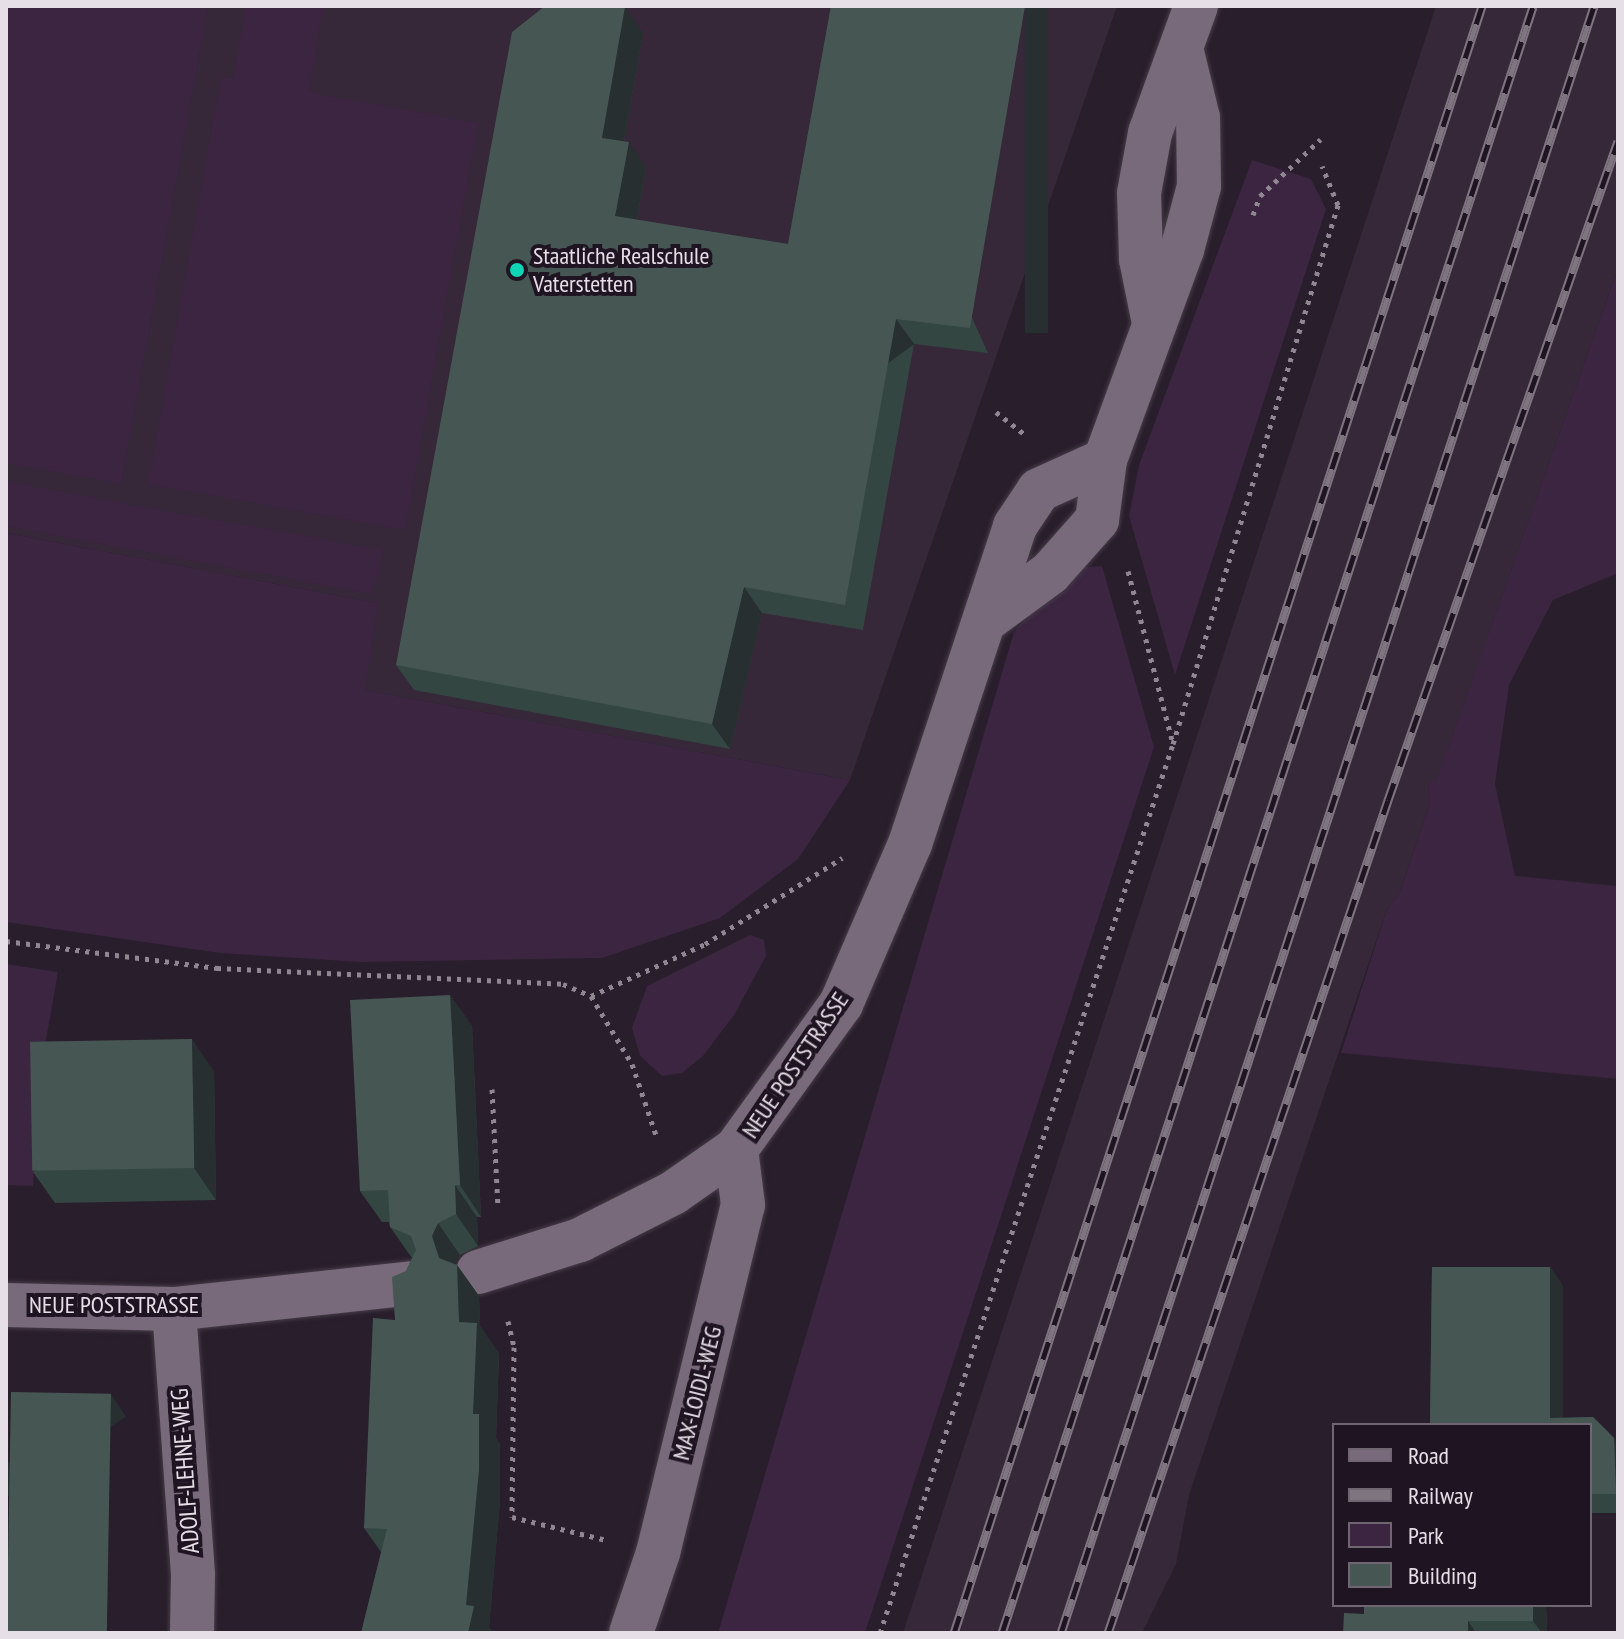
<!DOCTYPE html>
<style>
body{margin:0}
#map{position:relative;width:1624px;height:1639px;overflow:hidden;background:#291e2b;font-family:"PT Sans Narrow",sans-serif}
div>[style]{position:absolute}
.built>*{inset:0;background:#362739}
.green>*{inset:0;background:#3b2540}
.path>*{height:5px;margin-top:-2.5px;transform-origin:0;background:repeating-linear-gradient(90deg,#8f8791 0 4px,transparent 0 10px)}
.roads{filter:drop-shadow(0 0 2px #453c47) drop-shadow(0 0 2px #453c47)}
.minor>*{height:44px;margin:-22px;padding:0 22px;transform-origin:22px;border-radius:22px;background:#786a7a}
.rail>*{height:9px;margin-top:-4.5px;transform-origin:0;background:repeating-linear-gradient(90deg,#1f1522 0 18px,#7e7580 0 36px);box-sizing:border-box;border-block:2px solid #7e7580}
.wall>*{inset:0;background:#334642}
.shaded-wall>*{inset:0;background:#272f31;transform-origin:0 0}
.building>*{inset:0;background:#465753;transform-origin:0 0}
.dots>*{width:22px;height:22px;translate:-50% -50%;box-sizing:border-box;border:4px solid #1f1522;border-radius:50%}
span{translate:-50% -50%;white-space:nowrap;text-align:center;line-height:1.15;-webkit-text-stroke:8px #1f1522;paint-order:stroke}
.poi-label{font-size:24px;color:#e6dfe8}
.left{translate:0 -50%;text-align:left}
.street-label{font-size:24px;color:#e6dfe8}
.frame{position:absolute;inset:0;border:8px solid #e6dfe8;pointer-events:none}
.legend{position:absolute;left:1332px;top:1423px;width:260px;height:184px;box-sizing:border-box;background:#1f1522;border:2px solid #6f6671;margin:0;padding:10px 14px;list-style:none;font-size:24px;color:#e6dfe8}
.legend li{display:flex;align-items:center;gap:16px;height:40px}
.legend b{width:40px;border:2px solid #6f6671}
</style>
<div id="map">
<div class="built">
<i style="clip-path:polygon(6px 6px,1117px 6px,850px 780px,364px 690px,377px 603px,6px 533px)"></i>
<i style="clip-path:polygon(1436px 6px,1618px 6px,1618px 268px,1436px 783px,1428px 782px,1430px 803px,1400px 892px,1386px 912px,1189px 1495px,1176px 1564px,1142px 1633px,903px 1633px)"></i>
</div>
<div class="green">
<i style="clip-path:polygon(6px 6px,208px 7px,121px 484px,6px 463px)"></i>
<i style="clip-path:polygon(246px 6px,323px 6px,309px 92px,478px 123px,405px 530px,148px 484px,221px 77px,233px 78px)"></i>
<i style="clip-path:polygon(1252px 160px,1311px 179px,1326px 209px,1175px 675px,1129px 516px,1139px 465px)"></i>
<i style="clip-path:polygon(1618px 268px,1618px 573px,1553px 600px,1509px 685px,1495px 784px,1515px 876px,1618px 886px,1618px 1079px,1341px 1053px,1386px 912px,1400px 892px,1430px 803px,1428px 781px,1436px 782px)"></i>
<i style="clip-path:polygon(6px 481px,127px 504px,384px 550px,372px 594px,6px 526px)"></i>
<i style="clip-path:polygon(6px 533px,378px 603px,365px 690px,850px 780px,798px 859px,720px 918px,602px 958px,361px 962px,220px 953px,6px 922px)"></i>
<i style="clip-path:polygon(1102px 566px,1154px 747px,865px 1633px,718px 1633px,1014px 632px,1072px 568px)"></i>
<i style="clip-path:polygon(750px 935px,764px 940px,766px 956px,734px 1015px,703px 1056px,682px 1073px,662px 1076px,640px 1056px,632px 1028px,647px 986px)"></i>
<i style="clip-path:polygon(6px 964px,58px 972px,40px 1074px,33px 1186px,6px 1185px)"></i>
</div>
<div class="path">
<i style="left:1253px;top:215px;width:20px;rotate:-70deg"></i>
<i style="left:1260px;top:196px;width:83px;rotate:-43.1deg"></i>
<i style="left:996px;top:412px;width:36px;rotate:38deg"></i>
<i style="left:1128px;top:571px;width:179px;rotate:75.4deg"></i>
<i style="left:6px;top:941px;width:213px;rotate:7.3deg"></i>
<i style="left:217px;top:968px;width:346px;rotate:2.6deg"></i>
<i style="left:563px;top:984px;width:30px;rotate:23deg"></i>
<i style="left:591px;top:996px;width:79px;rotate:58.9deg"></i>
<i style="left:632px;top:1064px;width:78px;rotate:71.3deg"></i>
<i style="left:591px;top:996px;width:125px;rotate:-24.5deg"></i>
<i style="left:705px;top:944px;width:162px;rotate:-32.1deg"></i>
<i style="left:492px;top:1089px;width:119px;rotate:87.1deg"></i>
<i style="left:508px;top:1321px;width:27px;rotate:77deg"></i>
<i style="left:514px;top:1347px;width:170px;rotate:90.7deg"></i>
<i style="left:512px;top:1517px;width:97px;rotate:13.7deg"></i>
<i style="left:880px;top:1633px;width:936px;rotate:-71.76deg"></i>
<i style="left:1173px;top:744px;width:564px;rotate:-72.98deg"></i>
<i style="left:1338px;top:205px;width:42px;rotate:-112.3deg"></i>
</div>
<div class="roads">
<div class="minor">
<i style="left:1154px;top:323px;width:65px;rotate:-101.5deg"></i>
<i style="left:1141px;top:259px;width:66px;rotate:-91.7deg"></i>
<i style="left:1139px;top:193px;width:61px;rotate:-79.6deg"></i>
<i style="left:1150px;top:133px;width:135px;rotate:-70.1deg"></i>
<i style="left:986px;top:620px;width:79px;rotate:-36.3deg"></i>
<i style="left:1050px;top:573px;width:71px;rotate:-48.4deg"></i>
<i style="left:1097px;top:520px;width:61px;rotate:-82.4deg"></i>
<i style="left:1105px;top:460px;width:224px;rotate:-69.9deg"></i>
<i style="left:1182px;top:250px;width:66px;rotate:-75.1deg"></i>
<i style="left:1199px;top:186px;width:68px;rotate:-90.8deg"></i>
<i style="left:1198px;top:118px;width:68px;rotate:-103.6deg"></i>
<i style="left:478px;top:1272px;width:107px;rotate:-17.4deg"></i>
<i style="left:580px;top:1240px;width:104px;rotate:-26.8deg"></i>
<i style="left:673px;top:1193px;width:77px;rotate:-34.9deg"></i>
<i style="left:736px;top:1149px;width:179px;rotate:-54.1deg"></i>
<i style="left:841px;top:1004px;width:174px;rotate:-66.7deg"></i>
<i style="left:910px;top:844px;width:335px;rotate:-71.7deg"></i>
<i style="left:1015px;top:526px;width:43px;rotate:-56.3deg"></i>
<i style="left:1039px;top:490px;width:72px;rotate:-24.4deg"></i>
<i style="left:6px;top:1305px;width:168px;rotate:1.4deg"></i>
<i style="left:174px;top:1309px;width:240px;rotate:-6.2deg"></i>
<i style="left:174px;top:1309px;width:266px;rotate:85.9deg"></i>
<i style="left:193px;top:1574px;width:59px;rotate:91deg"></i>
<i style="left:631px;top:1633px;width:84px;rotate:-71.4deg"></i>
<i style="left:658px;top:1553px;width:358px;rotate:-76.3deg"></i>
<i style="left:743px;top:1205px;width:56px;rotate:-97.1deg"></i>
</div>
</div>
<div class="rail">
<i style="left:954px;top:1633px;width:1711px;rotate:-72.02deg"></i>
<i style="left:1002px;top:1633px;width:1711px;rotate:-71.92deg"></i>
<i style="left:1061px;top:1633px;width:1712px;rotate:-71.86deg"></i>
<i style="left:1108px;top:1633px;width:879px;rotate:-71.42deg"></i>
<i style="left:1388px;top:800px;width:698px;rotate:-70.76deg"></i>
</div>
<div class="wall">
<i style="clip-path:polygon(831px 6px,988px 353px,914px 344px,863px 630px,762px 613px,730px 749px,414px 690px,396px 665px,643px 33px,624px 141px,646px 167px,637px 220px,788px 244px)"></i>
<i style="clip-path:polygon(450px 995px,472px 1026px,481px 1217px,477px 1217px,478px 1246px,460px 1255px,455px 1264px,457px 1265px,479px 1296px,480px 1326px,499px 1354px,496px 1438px,500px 1445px,500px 1501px,489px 1627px,493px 1633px,361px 1633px,381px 1552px,364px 1528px,395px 1320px,406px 1271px,412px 1258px,390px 1227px,389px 1222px,382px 1222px,360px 1191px)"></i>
<i style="clip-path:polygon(214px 1071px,216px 1200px,55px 1203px,33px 1172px)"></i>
<i style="clip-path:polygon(1432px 1267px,1550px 1267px,1563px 1286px,1563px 1418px,1593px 1417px,1614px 1438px,1618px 1443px,1618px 1513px,1590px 1513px,1590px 1425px,1430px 1425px)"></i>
<i style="clip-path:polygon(1546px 1605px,1547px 1633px,1343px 1633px,1364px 1614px)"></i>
</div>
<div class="shaded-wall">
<i style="left:1025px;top:6px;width:23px;height:327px"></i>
<i style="clip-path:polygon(625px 7px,643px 33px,620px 163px,602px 138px)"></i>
<i style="clip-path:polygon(629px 142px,646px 167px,633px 242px,615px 216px)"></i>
<i style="left:896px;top:319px;width:31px;height:291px;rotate:54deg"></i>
<i style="clip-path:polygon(744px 587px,762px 613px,730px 749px,712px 724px)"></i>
<i style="clip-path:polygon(450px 995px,472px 1026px,481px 1217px,460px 1185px)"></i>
<i style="clip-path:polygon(192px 1039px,214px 1071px,216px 1200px,194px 1168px)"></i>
<i style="clip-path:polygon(455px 1185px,477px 1217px,478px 1246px,456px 1214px)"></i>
<i style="clip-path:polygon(438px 1223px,460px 1255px,454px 1267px,457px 1265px,479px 1296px,480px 1326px,499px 1354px,496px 1438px,500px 1445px,500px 1501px,489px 1627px,493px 1633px,468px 1633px,466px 1605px,473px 1414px,459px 1322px,432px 1236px)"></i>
<i style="clip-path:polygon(1550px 1267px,1563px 1286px,1563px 1425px,1550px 1418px)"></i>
<i style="left:111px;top:1394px;width:27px;height:239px;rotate:56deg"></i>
<i style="clip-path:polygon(1614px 1438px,1618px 1443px,1618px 1497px,1616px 1494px)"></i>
<i style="clip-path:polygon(1533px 1605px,1546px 1605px,1547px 1633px,1542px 1633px,1533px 1621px)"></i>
<i style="clip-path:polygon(1468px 1621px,1476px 1633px,1468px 1633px)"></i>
</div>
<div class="building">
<i style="clip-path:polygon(545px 6px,624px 6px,625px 7px,602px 138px,629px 142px,615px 216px,788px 244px,831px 6px,1025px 6px,970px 328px,896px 319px,845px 605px,744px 587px,712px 724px,396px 665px,512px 32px)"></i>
<i style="clip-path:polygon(450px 995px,460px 1185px,455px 1185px,456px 1214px,438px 1223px,432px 1236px,439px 1258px,457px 1265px,459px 1322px,477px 1323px,473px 1414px,479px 1414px,479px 1470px,466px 1605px,474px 1606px,468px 1633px,361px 1633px,387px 1529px,364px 1528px,373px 1318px,395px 1320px,392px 1277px,406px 1271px,416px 1250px,411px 1236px,390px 1227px,388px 1190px,360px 1191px,350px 1000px)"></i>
<i style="left:192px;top:1039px;width:129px;height:162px;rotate:89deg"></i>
<i style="clip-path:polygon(1432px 1267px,1550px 1267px,1550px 1418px,1593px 1417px,1614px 1438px,1616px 1494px,1590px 1494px,1590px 1425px,1430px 1425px)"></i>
<i style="left:11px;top:1392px;width:100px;height:241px;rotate:1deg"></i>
<i style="clip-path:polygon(1364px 1605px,1533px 1605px,1533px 1621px,1468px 1621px,1468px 1633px,1343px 1633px,1344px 1613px,1364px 1614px)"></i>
</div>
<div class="dots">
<i style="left:517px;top:270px;background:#0dd5b5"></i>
</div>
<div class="poi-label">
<span class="left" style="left:533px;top:270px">Staatliche Realschule<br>Vaterstetten</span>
</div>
<div class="street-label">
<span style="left:795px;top:1065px;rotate:-56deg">NEUE POSTSTRASSE</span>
<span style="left:114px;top:1305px">NEUE POSTSTRASSE</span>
<span style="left:697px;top:1393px;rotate:-76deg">MAX-LOIDL-WEG</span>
<span style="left:185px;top:1471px;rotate:-94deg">ADOLF-LEHNE-WEG</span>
</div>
<div class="frame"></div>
<ul class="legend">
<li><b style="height:10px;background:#786a7a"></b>Road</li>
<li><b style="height:10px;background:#7e7580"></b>Railway</li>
<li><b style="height:22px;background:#3b2540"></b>Park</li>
<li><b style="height:22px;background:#465753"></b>Building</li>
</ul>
</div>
